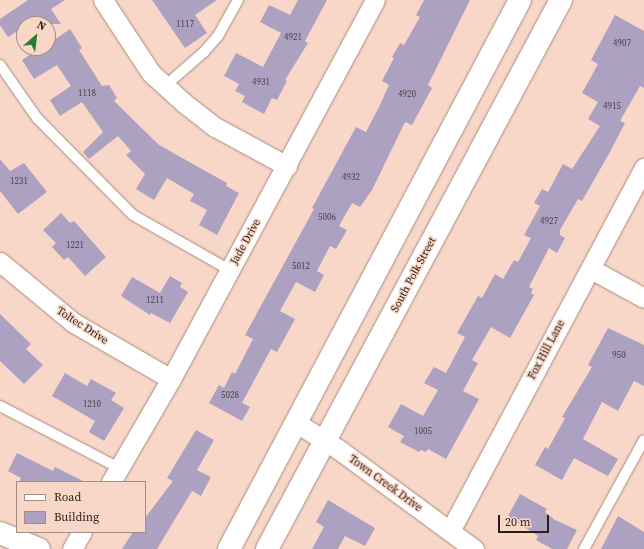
<!DOCTYPE html>
<style>
body{margin:0}
#map{position:relative;width:644px;height:549px;overflow:hidden;background:#f8d7c9;font-family:"Source Serif 4",serif}
div>[style]{position:absolute}
.building>*{inset:0;background:#aca1c0}
.roads{filter:drop-shadow(0 0 1px #a98b7e) drop-shadow(0 0 1px #a98b7e)}
.service>*{height:10px;margin:-5px;padding:0 5px;transform-origin:5px;border-radius:5px;background:#fff}
.minor>*{height:19px;margin:-9.5px;padding:0 9.5px;transform-origin:9.5px;border-radius:9.5px;background:#fff}
.tertiary>*{height:22px;margin:-11px;padding:0 11px;transform-origin:11px;border-radius:11px;background:#fff}
.secondary>*{height:22px;margin:-11px;padding:0 11px;transform-origin:11px;border-radius:11px;background:#fff}
span{translate:-50% -50%;white-space:nowrap;text-align:center;line-height:1.15;-webkit-text-stroke:3px #f8d7c9;paint-order:stroke}
.number-label{font-size:9px;color:#4a3f43}
.number-label span{-webkit-text-stroke-width:0}
.street-label{font-size:11px;color:#2a1e19}
.legend{position:absolute;left:16px;top:481px;width:130px;height:52px;box-sizing:border-box;background:#f8d7c9;border:1px solid #a68d83;margin:0;padding:5px 7px;list-style:none;font-size:12px;color:#2a1e19}
.legend li{display:flex;align-items:center;gap:8px;height:20px}
.legend b{width:20px;border:1px solid #a68d83}
.north{position:absolute;left:16px;top:16px;width:40px;height:40px;box-sizing:border-box;background:#f8d7c9;border:1px solid #a68d83;border-radius:50%;rotate:28deg;font-size:11px;font-weight:700;line-height:16px;text-align:center;color:#2a1e19}
.north::after{content:'';display:block;margin:auto;width:14px;height:18px;background:#287e2b;clip-path:polygon(50% 0,100% 100%,50% 72%,0 100%)}
.scale{position:absolute;left:498px;top:515px;width:51px;height:18px;box-sizing:border-box;border:2px solid #2a1e19;border-top:0;padding-left:5px;font-size:12px;line-height:14px;white-space:nowrap;color:#2a1e19;-webkit-text-stroke:3px #f8d7c9;paint-order:stroke}
</style>
<div id="map">
<div class="building">
<i style="clip-path:polygon(28px 0,65px 0,51px 9px,61px 24px,24px 24px,24px 27px,8px 37px,0 25px,0 19px)"></i>
<i style="clip-path:polygon(152px 0,217px 0,195px 15px,207px 33px,185px 48px)"></i>
<i style="clip-path:polygon(298px 0,327px 0,305px 41px,308px 43px,285px 80px,287px 81px,277px 100px,272px 98px,264px 114px,242px 102px,245px 96px,235px 91px,239px 84px,224px 76px,236px 53px,263px 67px,281px 33px,260px 22px,269px 5px,290px 15px)"></i>
<i style="clip-path:polygon(424px 0,470px 0,428px 85px,432px 88px,412px 125px,405px 122px,372px 190px,360px 207px,352px 203px,339px 226px,347px 230px,336px 249px,330px 246px,317px 271px,324px 275px,315px 292px,296px 282px,280px 311px,295px 319px,277px 352px,271px 349px,242px 403px,250px 407px,242px 421px,209px 403px,219px 385px,224px 388px,232px 372px,235px 374px,253px 339px,245px 335px,314px 209px,312px 208px,356px 127px,366px 132px,379px 107px,389px 85px,382px 81px,394px 58px,392px 57px,400px 43px,404px 45px,420px 17px,416px 15px)"></i>
<i style="clip-path:polygon(615px 15px,644px 31px,644px 88px,640px 86px,620px 121px,625px 123px,610px 152px,582px 201px,578px 199px,560px 230px,560px 235px,565px 238px,557px 253px,549px 248px,529px 287px,533px 289px,531px 293px,534px 295px,510px 338px,491px 327px,472px 360px,478px 363px,463px 391px,479px 399px,446px 459px,428px 449px,426px 452px,421px 450px,419px 452px,400px 442px,404px 436px,388px 427px,401px 404px,423px 416px,438px 390px,424px 383px,434px 367px,446px 373px,465px 337px,457px 333px,478px 296px,482px 298px,495px 274px,503px 279px,514px 260px,518px 262px,531px 238px,524px 235px,540px 206px,534px 203px,542px 189px,548px 192px,563px 164px,572px 169px,600px 126px,588px 119px,598px 102px,582px 93px,598px 64px,591px 60px)"></i>
<i style="clip-path:polygon(70px 29px,82px 48px,79px 50px,102px 86px,109px 85px,117px 98px,114px 101px,159px 145px,227px 183px,226px 186px,239px 193px,217px 235px,199px 225px,207px 210px,190px 201px,194px 194px,167px 178px,154px 200px,136px 189px,145px 174px,126px 155px,131px 151px,118px 136px,89px 159px,83px 152px,103px 132px,82px 102px,60px 116px,50px 100px,71px 86px,57px 65px,34px 79px,22px 60px,41px 48px,48px 48px,48px 44px)"></i>
<i style="clip-path:polygon(0 159px,10px 171px,24px 163px,47px 192px,18px 214px,0 191px)"></i>
<i style="clip-path:polygon(61px 213px,70px 223px,74px 221px,106px 257px,85px 276px,68px 257px,64px 260px,52px 247px,56px 243px,43px 230px)"></i>
<i style="clip-path:polygon(170px 276px,182px 283px,180px 287px,188px 292px,170px 323px,151px 313px,150px 315px,121px 296px,132px 277px,160px 293px)"></i>
<i style="clip-path:polygon(0 314px,31px 344px,26px 349px,43px 365px,24px 384px,0 361px)"></i>
<i style="clip-path:polygon(608px 328px,644px 345px,644px 386px,634px 381px,618px 411px,602px 402px,583px 439px,618px 459px,608px 476px,574px 458px,562px 480px,535px 465px,545px 447px,548px 449px,565px 418px,562px 417px,592px 367px,588px 365px)"></i>
<i style="clip-path:polygon(65px 373px,87px 386px,91px 379px,116px 393px,111px 400px,124px 408px,104px 441px,89px 432px,95px 421px,52px 396px)"></i>
<i style="clip-path:polygon(196px 430px,214px 440px,197px 470px,211px 477px,201px 496px,192px 491px,157px 549px,122px 549px,133px 532px,145px 532px,145px 518px,173px 481px,167px 478px)"></i>
<i style="clip-path:polygon(17px 453px,53px 471px,55px 467px,85px 482px,19px 482px,21px 478px,8px 471px)"></i>
<i style="clip-path:polygon(520px 494px,547px 509px,545px 512px,555px 520px,577px 530px,567px 549px,552px 549px,536px 540px,538px 536px,508px 516px)"></i>
<i style="clip-path:polygon(328px 500px,375px 528px,365px 546px,345px 536px,338px 549px,312px 549px,324px 527px,316px 522px)"></i>
<i style="clip-path:polygon(618px 516px,644px 532px,644px 549px,601px 549px)"></i>
</div>
<div class="roads">
<div class="service">
<i style="left:0;top:65px;width:65px;rotate:55.1deg"></i>
<i style="left:37px;top:118px;width:136px;rotate:45.3deg"></i>
<i style="left:133px;top:215px;width:112px;rotate:29.6deg"></i>
<i style="left:165px;top:86px;width:52px;rotate:-41.1deg"></i>
<i style="left:204px;top:52px;width:21px;rotate:-49deg"></i>
<i style="left:218px;top:36px;width:41px;rotate:-60.9deg"></i>
<i style="left:0;top:406px;width:134px;rotate:27.5deg"></i>
<i style="left:584px;top:549px;width:124px;rotate:-61.2deg"></i>
</div>
<div class="minor">
<i style="left:103px;top:0;width:87px;rotate:56.7deg"></i>
<i style="left:151px;top:73px;width:45px;rotate:42.3deg"></i>
<i style="left:184px;top:103px;width:39px;rotate:38deg"></i>
<i style="left:215px;top:127px;width:82px;rotate:28.4deg"></i>
<i style="left:0;top:262px;width:96px;rotate:39.5deg"></i>
<i style="left:74px;top:323px;width:112px;rotate:30deg"></i>
<i style="left:591px;top:269px;width:60px;rotate:28.7deg"></i>
<i style="left:295px;top:422px;width:51px;rotate:32.1deg"></i>
<i style="left:338px;top:449px;width:169px;rotate:36.3deg"></i>
<i style="left:111px;top:482px;width:119px;rotate:-59.8deg"></i>
<i style="left:171px;top:379px;width:430px;rotate:-61.7deg"></i>
<i style="left:450px;top:531px;width:412px;rotate:-61.9deg"></i>
<i style="left:72px;top:549px;width:20px;rotate:-60deg"></i>
</div>
<div class="tertiary">
<i style="left:0;top:533px;width:42px;rotate:22.3deg"></i>
</div>
<div class="secondary">
<i style="left:229px;top:549px;width:621px;rotate:-62.07deg"></i>
<i style="left:267px;top:549px;width:623px;rotate:-61.83deg"></i>
</div>
</div>
<div class="number-label">
<span style="left:185px;top:24px">1117</span>
<span style="left:293px;top:37px">4921</span>
<span style="left:622px;top:43px">4907</span>
<span style="left:261px;top:82px">4931</span>
<span style="left:87px;top:93px">1118</span>
<span style="left:407px;top:94px">4920</span>
<span style="left:612px;top:106px">4915</span>
<span style="left:351px;top:177px">4932</span>
<span style="left:19px;top:181px">1231</span>
<span style="left:327px;top:217px">5006</span>
<span style="left:549px;top:221px">4927</span>
<span style="left:75px;top:245px">1221</span>
<span style="left:301px;top:266px">5012</span>
<span style="left:155px;top:300px">1211</span>
<span style="left:619px;top:355px">950</span>
<span style="left:230px;top:395px">5028</span>
<span style="left:92px;top:404px">1210</span>
<span style="left:423px;top:431px">1005</span>
</div>
<div class="street-label">
<span style="left:246px;top:242px;rotate:-61deg">Jade Drive</span>
<span style="left:414px;top:275px;rotate:-62deg">South Polk Street</span>
<span style="left:82px;top:326px;rotate:33deg">Toltec Drive</span>
<span style="left:547px;top:350px;rotate:-62deg">Fox Hill Lane</span>
<span style="left:385px;top:484px;rotate:36deg">Town Creek Drive</span>
</div>
<ul class="legend">
<li><b style="height:5px;background:#fff"></b>Road</li>
<li><b style="height:11px;background:#aca1c0"></b>Building</li>
</ul>
<div class="north">N</div>
<div class="scale">20 m</div>
</div>
